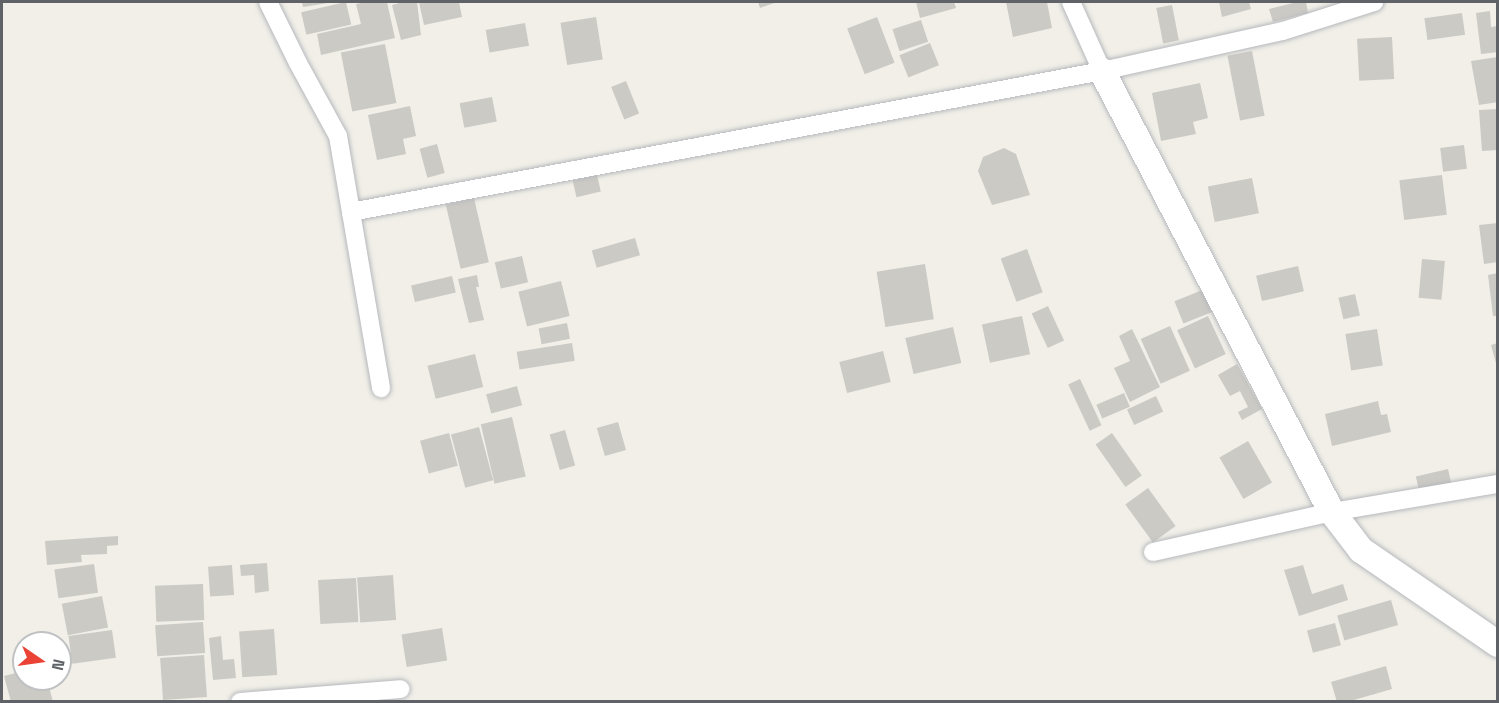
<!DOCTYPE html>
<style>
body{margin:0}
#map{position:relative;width:1499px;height:703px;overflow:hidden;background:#f1efe8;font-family:"Space Grotesk",sans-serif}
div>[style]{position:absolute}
.building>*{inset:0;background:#cccac5;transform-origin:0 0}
.roads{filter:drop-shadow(0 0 2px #b5b8bc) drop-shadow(0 0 2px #b5b8bc)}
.street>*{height:18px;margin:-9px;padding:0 9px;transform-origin:9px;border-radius:9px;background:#fff}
.secondary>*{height:26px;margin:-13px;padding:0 13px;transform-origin:13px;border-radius:13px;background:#fff}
span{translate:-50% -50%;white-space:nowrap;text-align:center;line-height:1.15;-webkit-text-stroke:4.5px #fff;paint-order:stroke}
.frame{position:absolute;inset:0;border:3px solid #5f6368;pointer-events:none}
.north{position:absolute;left:12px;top:631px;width:60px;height:60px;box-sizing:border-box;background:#fff;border:2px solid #bfc1c3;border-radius:50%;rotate:103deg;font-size:16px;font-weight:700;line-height:24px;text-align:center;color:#5f6368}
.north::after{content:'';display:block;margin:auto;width:21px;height:27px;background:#ea4335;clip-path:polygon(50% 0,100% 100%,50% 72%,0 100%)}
</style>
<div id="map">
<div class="building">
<i style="clip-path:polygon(302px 2px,328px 2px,328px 3px,303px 7px)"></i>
<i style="left:346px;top:2px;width:23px;height:46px;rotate:77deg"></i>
<i style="clip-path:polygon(367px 2px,387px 2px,395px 38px,321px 55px,317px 34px,361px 24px,356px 4px)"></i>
<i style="clip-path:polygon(403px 2px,417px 2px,421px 35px,401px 40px,392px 5px)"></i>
<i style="clip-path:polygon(419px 2px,459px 2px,462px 17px,424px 25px)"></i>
<i style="clip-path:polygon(758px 2px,777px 2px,760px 8px)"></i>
<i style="clip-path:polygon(916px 2px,954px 2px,956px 8px,920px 18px)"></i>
<i style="clip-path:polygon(1006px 2px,1047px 2px,1052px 28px,1013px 37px)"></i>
<i style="clip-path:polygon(1219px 2px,1249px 2px,1251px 9px,1222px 17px)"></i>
<i style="clip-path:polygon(1297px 2px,1306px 2px,1308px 13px,1273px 22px,1269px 9px)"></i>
<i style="left:1172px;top:5px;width:36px;height:16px;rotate:79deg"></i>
<i style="clip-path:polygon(1490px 11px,1491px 27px,1498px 26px,1498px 52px,1481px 54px,1476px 13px)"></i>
<i style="left:1462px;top:13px;width:22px;height:38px;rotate:82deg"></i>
<i style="left:596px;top:17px;width:43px;height:36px;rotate:81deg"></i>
<i style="left:877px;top:17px;width:49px;height:32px;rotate:69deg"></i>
<i style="left:921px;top:20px;width:23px;height:30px;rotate:72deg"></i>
<i style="left:525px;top:23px;width:23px;height:40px;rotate:80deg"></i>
<i style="left:1392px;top:37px;width:42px;height:35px;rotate:87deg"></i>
<i style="left:930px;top:43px;width:24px;height:33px;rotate:68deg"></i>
<i style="left:385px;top:44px;width:60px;height:45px;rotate:79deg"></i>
<i style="left:1252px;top:51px;width:66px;height:25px;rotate:79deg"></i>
<i style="clip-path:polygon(1498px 57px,1498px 102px,1479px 105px,1471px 61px)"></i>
<i style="left:626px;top:81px;width:35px;height:16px;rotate:68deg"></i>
<i style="clip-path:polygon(1200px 83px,1208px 118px,1193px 122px,1196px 134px,1161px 141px,1152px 93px)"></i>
<i style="left:492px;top:97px;width:25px;height:33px;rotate:79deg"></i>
<i style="clip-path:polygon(410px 106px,416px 136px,403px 139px,406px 154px,377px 160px,368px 115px)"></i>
<i style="clip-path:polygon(1498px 109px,1498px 150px,1482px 151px,1479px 110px)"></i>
<i style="left:437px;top:144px;width:30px;height:18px;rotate:75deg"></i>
<i style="left:1464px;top:145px;width:24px;height:24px;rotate:83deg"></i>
<i style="clip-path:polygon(1004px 148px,1016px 154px,1030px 195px,992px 205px,978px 171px,983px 157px)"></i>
<i style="left:597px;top:175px;width:17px;height:25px;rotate:77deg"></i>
<i style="left:1442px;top:175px;width:40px;height:43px;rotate:83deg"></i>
<i style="left:1252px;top:178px;width:36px;height:45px;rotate:79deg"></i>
<i style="left:474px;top:198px;width:66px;height:29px;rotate:77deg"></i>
<i style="clip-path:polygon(1498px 223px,1498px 262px,1484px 264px,1479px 225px)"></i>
<i style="left:635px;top:238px;width:18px;height:45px;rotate:74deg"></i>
<i style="left:1027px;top:249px;width:46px;height:28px;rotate:70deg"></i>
<i style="left:522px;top:256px;width:27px;height:28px;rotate:77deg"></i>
<i style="left:1422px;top:259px;width:23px;height:39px;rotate:5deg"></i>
<i style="left:925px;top:264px;width:56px;height:49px;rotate:81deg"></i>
<i style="left:1298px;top:266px;width:26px;height:43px;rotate:77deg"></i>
<i style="clip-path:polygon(1498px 273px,1498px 316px,1493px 316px,1488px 275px)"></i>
<i style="clip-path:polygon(477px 275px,479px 287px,476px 287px,484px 320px,469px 323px,458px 279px)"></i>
<i style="left:452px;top:276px;width:17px;height:42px;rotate:77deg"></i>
<i style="left:561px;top:281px;width:36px;height:44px;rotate:76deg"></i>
<i style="left:1205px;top:289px;width:24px;height:33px;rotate:68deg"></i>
<i style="left:1355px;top:294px;width:22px;height:17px;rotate:77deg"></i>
<i style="left:1048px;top:306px;width:38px;height:18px;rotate:65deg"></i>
<i style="left:1022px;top:316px;width:39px;height:41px;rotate:78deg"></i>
<i style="left:1208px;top:316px;width:42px;height:34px;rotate:65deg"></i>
<i style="left:567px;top:323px;width:16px;height:29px;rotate:79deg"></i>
<i style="left:1170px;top:326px;width:49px;height:32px;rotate:66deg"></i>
<i style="left:953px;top:327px;width:37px;height:49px;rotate:77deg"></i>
<i style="clip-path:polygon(1132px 329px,1160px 387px,1130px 402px,1114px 368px,1130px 361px,1119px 336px)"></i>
<i style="left:1377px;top:329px;width:37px;height:32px;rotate:81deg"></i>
<i style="left:572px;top:343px;width:18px;height:56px;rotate:81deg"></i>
<i style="clip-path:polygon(1498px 343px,1498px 367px,1497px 367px,1491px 345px)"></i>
<i style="left:883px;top:351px;width:32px;height:45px;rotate:76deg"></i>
<i style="left:475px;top:354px;width:34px;height:49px;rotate:76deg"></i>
<i style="clip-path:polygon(1237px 364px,1262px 409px,1242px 420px,1238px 412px,1248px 407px,1240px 391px,1230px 396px,1218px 375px)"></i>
<i style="left:1080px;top:379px;width:51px;height:13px;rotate:65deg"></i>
<i style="left:517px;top:386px;width:20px;height:32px;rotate:75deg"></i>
<i style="left:1124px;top:393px;width:15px;height:30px;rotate:67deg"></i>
<i style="left:1156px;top:396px;width:17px;height:32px;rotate:65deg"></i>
<i style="clip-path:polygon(1378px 401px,1381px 415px,1387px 414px,1391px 432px,1332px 446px,1325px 414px)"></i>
<i style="left:512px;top:417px;width:61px;height:32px;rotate:77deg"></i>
<i style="left:618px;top:422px;width:29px;height:22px;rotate:74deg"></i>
<i style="left:479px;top:427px;width:55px;height:29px;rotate:75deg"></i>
<i style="left:565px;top:430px;width:37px;height:16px;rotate:74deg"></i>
<i style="left:449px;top:433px;width:34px;height:30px;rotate:75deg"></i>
<i style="left:1112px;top:433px;width:52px;height:20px;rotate:55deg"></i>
<i style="left:1248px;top:441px;width:48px;height:33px;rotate:60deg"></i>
<i style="left:1448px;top:469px;width:17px;height:33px;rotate:77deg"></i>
<i style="left:1148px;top:488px;width:47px;height:28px;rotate:54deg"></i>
<i style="clip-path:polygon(118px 536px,118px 545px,107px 546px,107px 554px,81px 555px,82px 562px,47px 565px,45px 541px)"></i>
<i style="clip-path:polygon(267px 563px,269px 591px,255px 593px,254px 575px,241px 576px,240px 565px)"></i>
<i style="left:94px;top:564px;width:29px;height:40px;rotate:82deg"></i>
<i style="left:232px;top:565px;width:30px;height:24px;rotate:86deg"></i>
<i style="clip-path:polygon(1303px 565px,1312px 594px,1343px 584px,1348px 600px,1299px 616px,1284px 570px)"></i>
<i style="left:393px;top:575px;width:45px;height:36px;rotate:86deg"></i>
<i style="left:356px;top:578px;width:44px;height:38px;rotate:87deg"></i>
<i style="left:203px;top:584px;width:36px;height:48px;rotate:88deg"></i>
<i style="left:102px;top:596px;width:32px;height:41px;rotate:79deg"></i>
<i style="left:1391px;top:600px;width:26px;height:56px;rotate:74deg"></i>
<i style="left:203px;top:622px;width:31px;height:48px;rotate:86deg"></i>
<i style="left:1335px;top:623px;width:23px;height:29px;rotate:75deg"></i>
<i style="left:442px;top:628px;width:33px;height:41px;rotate:81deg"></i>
<i style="left:274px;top:629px;width:46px;height:35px;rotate:86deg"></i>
<i style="left:112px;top:630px;width:28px;height:44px;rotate:82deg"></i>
<i style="clip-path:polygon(221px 636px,223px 660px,234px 659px,236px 678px,213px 680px,209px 638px)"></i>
<i style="left:204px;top:655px;width:42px;height:44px;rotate:86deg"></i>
<i style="clip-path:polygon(1386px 666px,1392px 689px,1347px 702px,1337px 702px,1331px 682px)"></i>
<i style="clip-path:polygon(24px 671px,24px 679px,47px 679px,53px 702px,11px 702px,4px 676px)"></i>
</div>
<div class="roads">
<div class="street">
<i style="left:268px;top:2px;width:68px;rotate:63.8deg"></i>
<i style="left:298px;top:63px;width:83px;rotate:61.3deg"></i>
<i style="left:338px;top:136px;width:256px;rotate:80.3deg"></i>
<i style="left:1071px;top:2px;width:76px;rotate:65.8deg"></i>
<i style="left:351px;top:212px;width:764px;rotate:-10.63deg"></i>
<i style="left:1102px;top:71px;width:185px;rotate:-12.5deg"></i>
<i style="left:1283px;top:31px;width:96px;rotate:-17.7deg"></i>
<i style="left:1153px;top:552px;width:183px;rotate:-12.6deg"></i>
<i style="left:1332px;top:512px;width:168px;rotate:-9.6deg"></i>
<i style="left:240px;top:702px;width:161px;rotate:-4.6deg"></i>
</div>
<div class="secondary">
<i style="left:1102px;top:71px;width:497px;rotate:62.5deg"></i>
<i style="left:1332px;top:512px;width:48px;rotate:52.7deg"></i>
<i style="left:1361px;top:550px;width:166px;rotate:34.5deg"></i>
</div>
</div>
<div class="frame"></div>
<div class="north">N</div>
</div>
